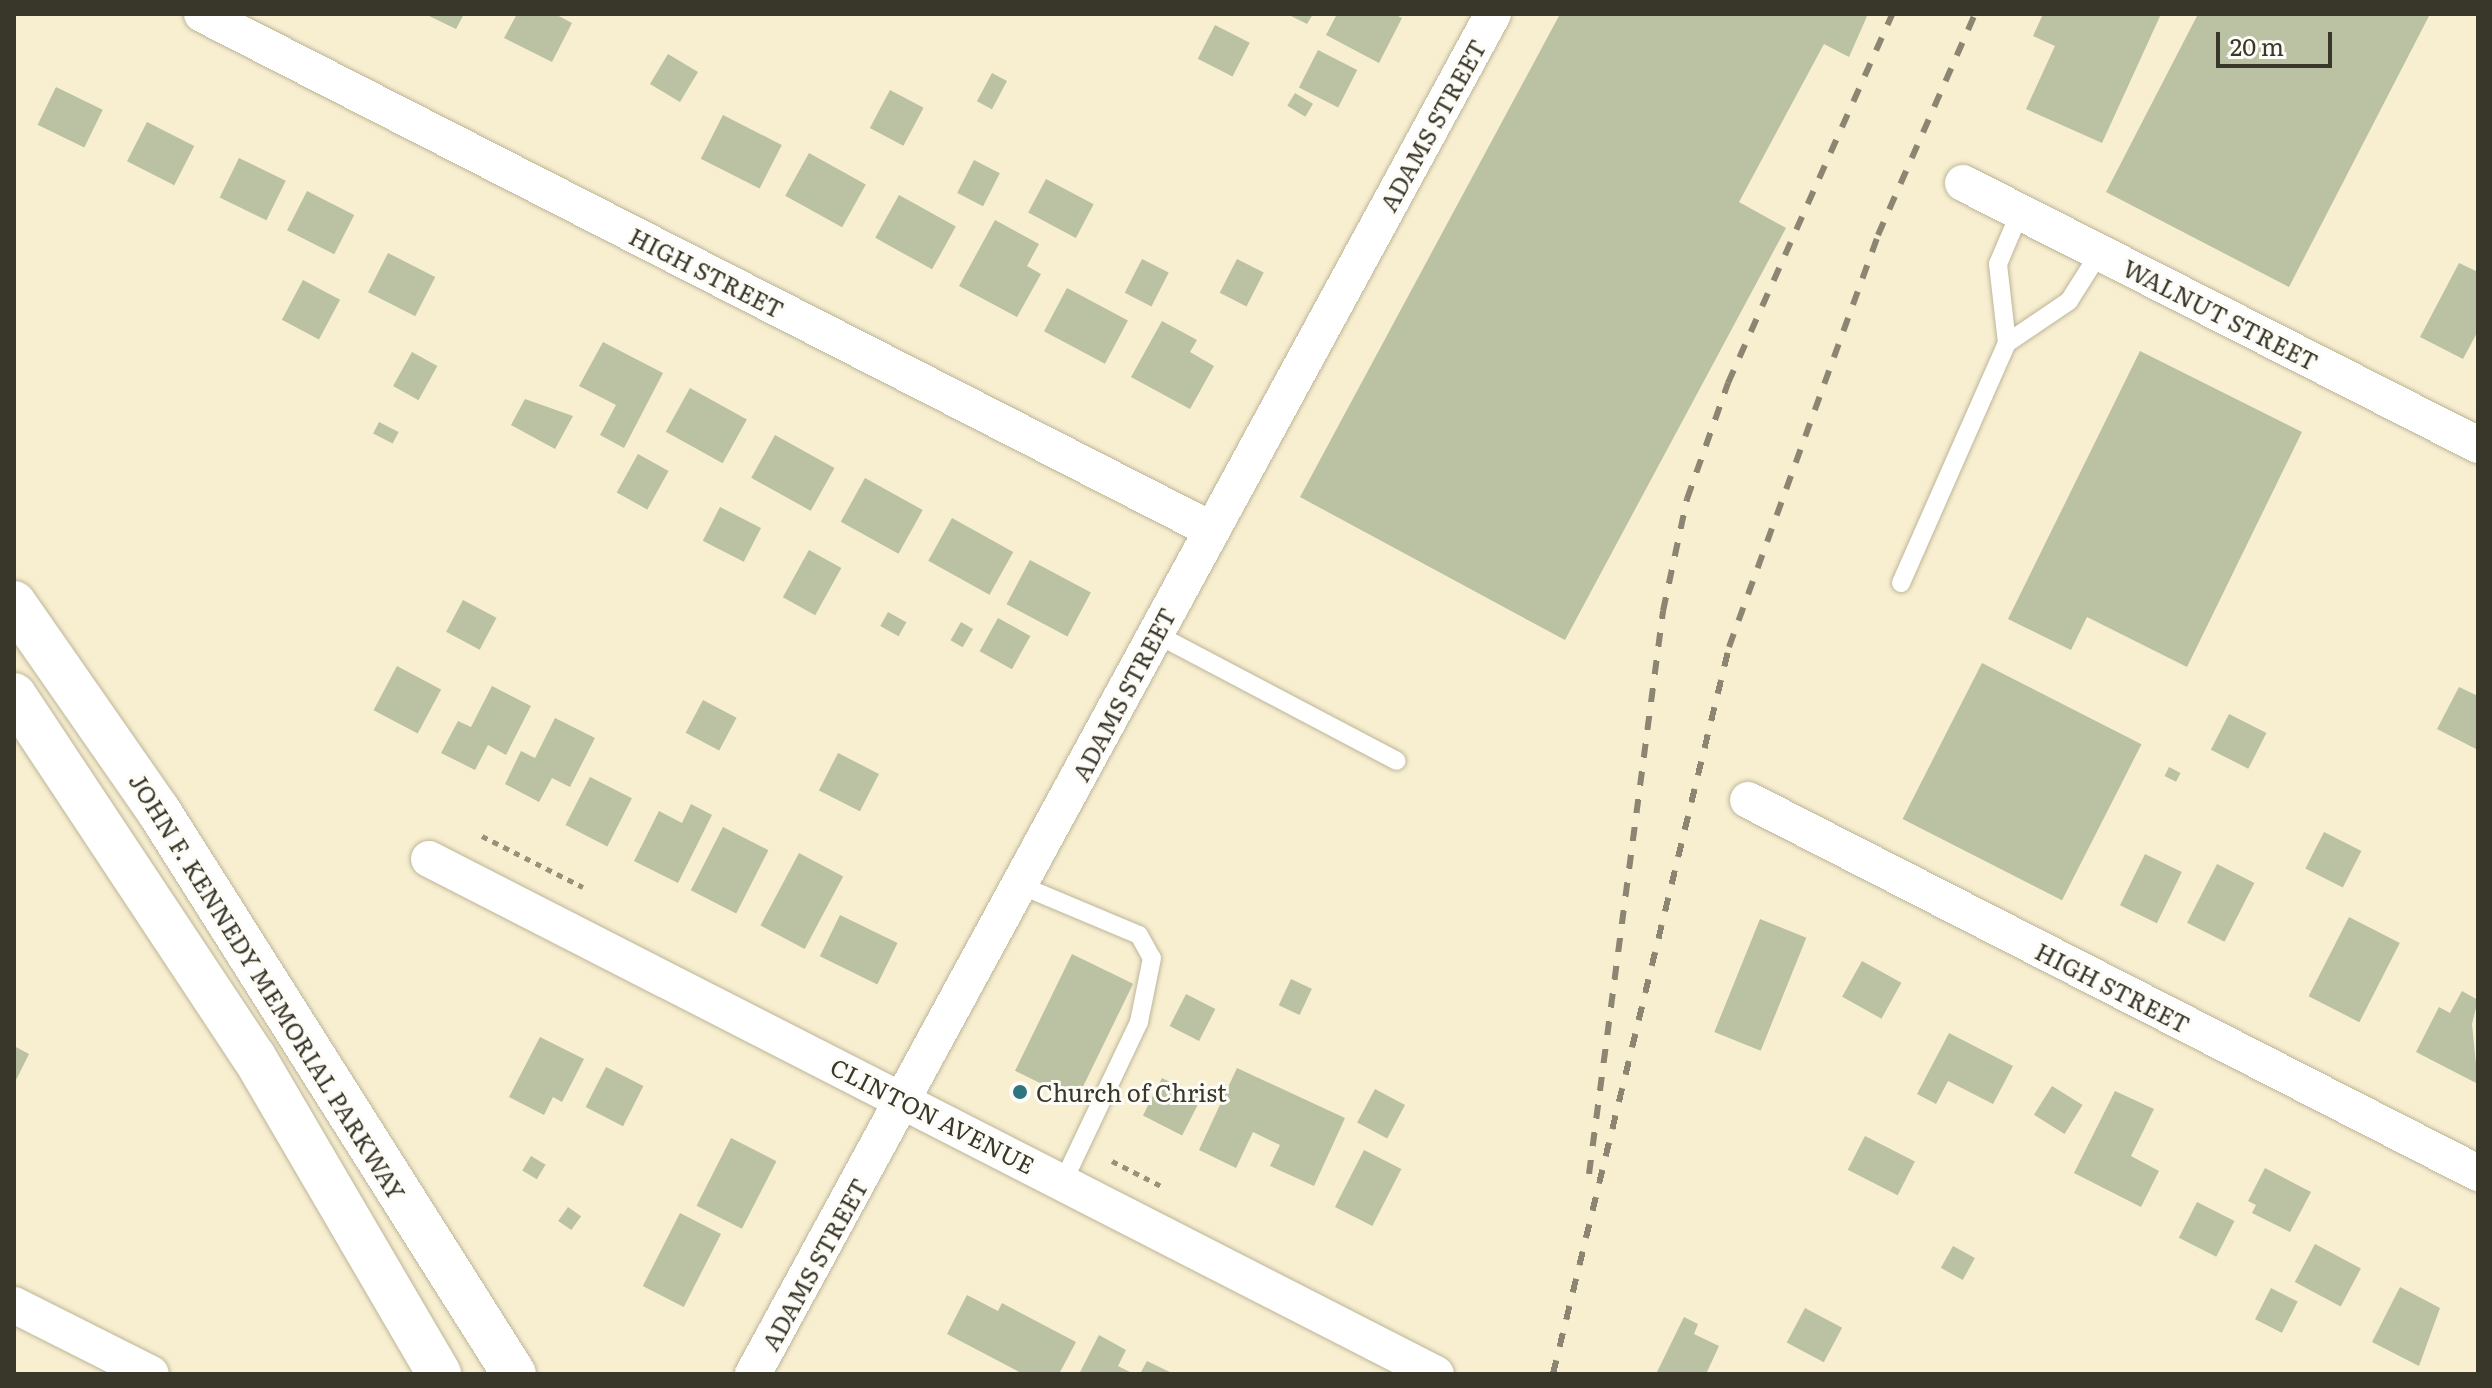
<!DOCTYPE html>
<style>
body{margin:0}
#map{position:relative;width:2492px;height:1388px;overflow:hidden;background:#f8efd1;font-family:Literata,serif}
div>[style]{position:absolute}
.building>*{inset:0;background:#bbc1a3;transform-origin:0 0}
.path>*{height:5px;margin-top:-2.5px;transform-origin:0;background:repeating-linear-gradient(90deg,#97917c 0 6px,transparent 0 12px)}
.roads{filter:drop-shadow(0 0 2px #bdb598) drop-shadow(0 0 2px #bdb598)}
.service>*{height:18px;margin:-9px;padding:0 9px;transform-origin:9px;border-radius:9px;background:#fff}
.minor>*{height:36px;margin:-18px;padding:0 18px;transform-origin:18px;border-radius:18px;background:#fff}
.primary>*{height:44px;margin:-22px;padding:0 22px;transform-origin:22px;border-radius:22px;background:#fff}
.rail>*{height:6px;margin-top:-3px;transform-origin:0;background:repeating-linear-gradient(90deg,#8b8571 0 14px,transparent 0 28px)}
.dots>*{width:22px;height:22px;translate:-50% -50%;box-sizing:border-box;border:4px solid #fefcf6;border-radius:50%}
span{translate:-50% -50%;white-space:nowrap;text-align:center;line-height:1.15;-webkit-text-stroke:6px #fefcf6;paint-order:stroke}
.street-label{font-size:24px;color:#39362a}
.poi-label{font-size:24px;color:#39362a}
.left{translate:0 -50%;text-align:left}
.frame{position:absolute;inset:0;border:16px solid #39362a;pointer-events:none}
.scale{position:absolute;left:2216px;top:32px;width:116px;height:36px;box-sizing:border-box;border:4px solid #39362a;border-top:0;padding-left:10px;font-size:24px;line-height:28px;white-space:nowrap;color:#39362a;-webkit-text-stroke:6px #fefcf6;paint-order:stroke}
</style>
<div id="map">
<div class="building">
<i style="clip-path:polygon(425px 14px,464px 14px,456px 29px)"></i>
<i style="clip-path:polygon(517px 14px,555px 14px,572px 23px,552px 62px,504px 38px)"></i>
<i style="clip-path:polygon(1287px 14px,1313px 14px,1307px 24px)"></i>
<i style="clip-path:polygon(1337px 14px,1394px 14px,1402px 18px,1379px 63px,1326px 35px)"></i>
<i style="clip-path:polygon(1560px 14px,1868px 14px,1849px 57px,1824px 44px,1739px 202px,1786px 228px,1565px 640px,1300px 497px)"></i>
<i style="clip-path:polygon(2043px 14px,2161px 14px,2102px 143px,2026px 109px,2055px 46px,2033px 36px)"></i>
<i style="clip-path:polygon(2198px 14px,2430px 14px,2289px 287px,2106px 192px)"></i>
<i style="left:1215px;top:25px;width:39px;height:38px;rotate:27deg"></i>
<i style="left:1318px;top:50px;width:44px;height:42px;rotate:27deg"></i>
<i style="left:668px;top:54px;width:35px;height:35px;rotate:31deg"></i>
<i style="left:992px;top:73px;width:17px;height:32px;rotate:28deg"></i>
<i style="left:56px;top:87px;width:52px;height:42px;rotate:26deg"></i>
<i style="left:890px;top:90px;width:38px;height:43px;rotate:28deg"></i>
<i style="left:1295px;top:93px;width:21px;height:15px;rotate:31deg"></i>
<i style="left:723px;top:115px;width:66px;height:49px;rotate:27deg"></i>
<i style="left:147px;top:122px;width:53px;height:44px;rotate:27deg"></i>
<i style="left:809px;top:153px;width:65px;height:49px;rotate:29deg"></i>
<i style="left:239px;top:158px;width:52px;height:44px;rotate:26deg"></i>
<i style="left:974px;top:160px;width:29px;height:37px;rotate:27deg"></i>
<i style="left:1046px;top:179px;width:54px;height:38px;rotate:28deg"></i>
<i style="left:307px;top:191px;width:53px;height:44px;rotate:27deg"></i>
<i style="left:899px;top:195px;width:65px;height:49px;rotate:29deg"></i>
<i style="clip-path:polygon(995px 220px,1039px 244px,1027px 266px,1041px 274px,1017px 317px,959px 286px)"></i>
<i style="left:388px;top:253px;width:53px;height:44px;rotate:27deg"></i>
<i style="left:1142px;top:259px;width:30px;height:38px;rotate:27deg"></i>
<i style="left:1237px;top:259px;width:30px;height:38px;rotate:27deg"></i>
<i style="clip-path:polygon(2459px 263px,2478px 272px,2478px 331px,2463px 359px,2420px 337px)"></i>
<i style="left:303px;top:280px;width:42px;height:45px;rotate:28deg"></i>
<i style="left:1067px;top:288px;width:69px;height:49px;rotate:28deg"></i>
<i style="clip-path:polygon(1162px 321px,1197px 340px,1190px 352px,1214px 366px,1190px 409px,1131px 377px)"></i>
<i style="clip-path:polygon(603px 342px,663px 373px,624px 448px,600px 435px,616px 405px,579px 386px)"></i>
<i style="clip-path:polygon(2140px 351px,2302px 432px,2187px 667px,2087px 617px,2071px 650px,2008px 619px)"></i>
<i style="left:412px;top:352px;width:29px;height:39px;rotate:29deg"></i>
<i style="left:690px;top:388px;width:65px;height:50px;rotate:29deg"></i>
<i style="clip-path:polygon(525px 399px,573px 416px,555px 449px,511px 425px)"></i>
<i style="left:379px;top:422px;width:22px;height:13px;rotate:27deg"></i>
<i style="left:775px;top:435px;width:68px;height:49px;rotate:29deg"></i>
<i style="left:638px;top:454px;width:35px;height:44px;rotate:29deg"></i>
<i style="left:865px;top:478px;width:66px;height:50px;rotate:29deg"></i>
<i style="left:720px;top:507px;width:46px;height:38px;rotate:27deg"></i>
<i style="left:952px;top:518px;width:70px;height:49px;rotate:29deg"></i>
<i style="left:809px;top:550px;width:37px;height:54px;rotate:29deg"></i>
<i style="left:1030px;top:560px;width:69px;height:50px;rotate:28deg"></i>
<i style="left:463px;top:600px;width:38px;height:36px;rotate:28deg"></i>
<i style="left:888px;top:612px;width:21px;height:16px;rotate:29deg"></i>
<i style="left:998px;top:618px;width:37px;height:38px;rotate:29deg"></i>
<i style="left:961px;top:622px;width:14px;height:21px;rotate:30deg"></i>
<i style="left:1982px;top:663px;width:179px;height:175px;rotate:27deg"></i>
<i style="left:397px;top:666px;width:50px;height:50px;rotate:28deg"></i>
<i style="clip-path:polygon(492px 686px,531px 706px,506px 755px,488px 745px,475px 770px,441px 753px,458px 721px,471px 727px)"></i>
<i style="clip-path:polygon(2459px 687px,2478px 696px,2478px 750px,2437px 729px)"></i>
<i style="left:703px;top:700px;width:38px;height:37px;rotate:28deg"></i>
<i style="left:2229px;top:714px;width:42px;height:40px;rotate:27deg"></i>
<i style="clip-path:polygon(555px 718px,595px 738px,570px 787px,552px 778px,539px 802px,505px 784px,521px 751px,535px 758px)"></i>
<i style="left:838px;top:753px;width:46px;height:42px;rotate:27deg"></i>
<i style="left:2169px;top:767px;width:13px;height:10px;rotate:27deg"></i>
<i style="left:590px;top:777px;width:47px;height:54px;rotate:27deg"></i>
<i style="clip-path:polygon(691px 804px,712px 815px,678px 883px,634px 861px,659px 811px,682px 823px)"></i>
<i style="left:723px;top:827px;width:51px;height:71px;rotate:27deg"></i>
<i style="left:2324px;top:832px;width:42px;height:41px;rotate:27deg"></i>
<i style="left:799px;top:853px;width:50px;height:82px;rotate:28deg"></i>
<i style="left:2145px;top:854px;width:41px;height:57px;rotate:26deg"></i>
<i style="left:2217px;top:864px;width:42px;height:66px;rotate:27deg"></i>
<i style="left:840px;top:915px;width:64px;height:46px;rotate:26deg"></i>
<i style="left:2349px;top:917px;width:57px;height:89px;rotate:27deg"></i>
<i style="left:1760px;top:919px;width:50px;height:122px;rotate:22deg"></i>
<i style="left:1072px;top:954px;width:68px;height:130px;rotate:26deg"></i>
<i style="left:1862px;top:961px;width:45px;height:41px;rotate:29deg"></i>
<i style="left:1291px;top:979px;width:23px;height:29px;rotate:25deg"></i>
<i style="clip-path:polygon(2462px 991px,2478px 1000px,2472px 1024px,2478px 1084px,2416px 1052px,2439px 1007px,2450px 1013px)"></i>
<i style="left:1186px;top:994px;width:33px;height:36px;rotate:27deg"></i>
<i style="clip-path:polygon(1949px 1033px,2013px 1066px,1993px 1104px,1948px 1081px,1936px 1104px,1917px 1094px)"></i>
<i style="clip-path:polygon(540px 1037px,584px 1059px,562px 1102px,553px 1097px,544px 1115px,509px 1097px)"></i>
<i style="clip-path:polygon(14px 1046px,29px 1054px,14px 1084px)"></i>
<i style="left:606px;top:1067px;width:42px;height:45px;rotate:27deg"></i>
<i style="clip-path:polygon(1237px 1068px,1345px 1118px,1314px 1186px,1270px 1166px,1280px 1145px,1253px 1132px,1236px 1168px,1199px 1150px)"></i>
<i style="left:1162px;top:1078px;width:44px;height:42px;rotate:27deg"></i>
<i style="left:2052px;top:1086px;width:36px;height:34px;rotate:32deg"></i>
<i style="left:1375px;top:1089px;width:34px;height:38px;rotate:28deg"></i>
<i style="clip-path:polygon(2115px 1091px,2154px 1109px,2131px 1156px,2159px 1171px,2141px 1207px,2074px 1173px)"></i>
<i style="left:1865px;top:1136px;width:56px;height:38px;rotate:27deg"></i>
<i style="left:731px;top:1138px;width:51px;height:76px;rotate:27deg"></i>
<i style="left:1364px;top:1150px;width:42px;height:64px;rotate:27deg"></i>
<i style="left:531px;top:1156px;width:17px;height:17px;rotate:31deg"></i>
<i style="clip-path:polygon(2265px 1168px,2311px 1192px,2290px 1232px,2252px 1213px,2256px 1205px,2248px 1201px)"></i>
<i style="left:2197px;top:1202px;width:42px;height:40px;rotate:27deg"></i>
<i style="left:568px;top:1207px;width:16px;height:17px;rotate:35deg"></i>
<i style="left:680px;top:1213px;width:46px;height:82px;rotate:27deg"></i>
<i style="left:2315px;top:1244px;width:52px;height:43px;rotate:28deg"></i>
<i style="left:1953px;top:1246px;width:25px;height:25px;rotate:29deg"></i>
<i style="clip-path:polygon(2400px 1287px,2440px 1308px,2419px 1366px,2372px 1342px)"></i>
<i style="left:2271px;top:1288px;width:30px;height:35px;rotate:27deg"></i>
<i style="clip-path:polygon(967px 1295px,998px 1311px,1002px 1303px,1076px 1342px,1059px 1374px,1023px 1374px,947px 1334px)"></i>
<i style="left:1805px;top:1308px;width:42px;height:39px;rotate:28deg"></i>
<i style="clip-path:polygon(1684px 1317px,1698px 1324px,1694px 1334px,1719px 1346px,1706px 1374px,1656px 1374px)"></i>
<i style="clip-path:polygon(1099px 1335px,1126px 1350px,1118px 1366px,1134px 1374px,1079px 1374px)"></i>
<i style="clip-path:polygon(1147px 1361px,1174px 1374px,1140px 1374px)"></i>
</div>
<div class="path">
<i style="left:482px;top:836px;width:113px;rotate:26.8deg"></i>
<i style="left:1112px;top:1161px;width:59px;rotate:27deg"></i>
</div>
<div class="roads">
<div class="service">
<i style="left:2007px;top:343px;width:75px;rotate:-34.1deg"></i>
<i style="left:2069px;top:301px;width:58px;rotate:-57.7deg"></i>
<i style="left:1901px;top:583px;width:262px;rotate:-66.2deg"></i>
<i style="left:2007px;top:343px;width:80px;rotate:-96.5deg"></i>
<i style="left:1998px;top:264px;width:56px;rotate:-67.1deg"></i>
<i style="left:1156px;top:634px;width:272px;rotate:27.8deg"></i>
<i style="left:1020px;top:885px;width:129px;rotate:22.8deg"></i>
<i style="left:1139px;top:935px;width:26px;rotate:61deg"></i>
<i style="left:1152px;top:958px;width:65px;rotate:101.5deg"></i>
<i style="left:1139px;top:1022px;width:177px;rotate:115.4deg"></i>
</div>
<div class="minor">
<i style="left:202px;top:14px;width:1134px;rotate:27.06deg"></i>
<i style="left:1963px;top:183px;width:578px;rotate:26.96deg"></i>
<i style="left:1748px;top:800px;width:820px;rotate:27.07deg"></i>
<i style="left:429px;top:859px;width:1131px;rotate:27.09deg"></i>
<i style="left:14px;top:1305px;width:153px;rotate:26.7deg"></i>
<i style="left:753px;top:1374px;width:1548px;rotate:-61.45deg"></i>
</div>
<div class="primary">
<i style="left:14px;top:603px;width:252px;rotate:55.2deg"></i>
<i style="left:158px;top:810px;width:667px;rotate:57.74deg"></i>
<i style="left:14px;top:695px;width:434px;rotate:56.5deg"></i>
<i style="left:254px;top:1057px;width:367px;rotate:59.7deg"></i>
</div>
</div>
<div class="rail">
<i style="left:1589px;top:1174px;width:568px;rotate:-82.51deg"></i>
<i style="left:1663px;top:611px;width:115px;rotate:-77.9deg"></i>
<i style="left:1687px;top:499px;width:123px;rotate:-70.5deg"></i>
<i style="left:1728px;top:383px;width:404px;rotate:-66deg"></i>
<i style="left:1553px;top:1374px;width:748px;rotate:-76.39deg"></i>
<i style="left:1729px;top:647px;width:438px;rotate:-70.1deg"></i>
<i style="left:1878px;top:235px;width:241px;rotate:-66.3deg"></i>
</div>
<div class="dots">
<i style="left:1020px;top:1092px;background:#2e7580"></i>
</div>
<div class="street-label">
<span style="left:1432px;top:125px;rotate:-61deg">ADAMS STREET</span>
<span style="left:707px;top:272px;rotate:27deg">HIGH STREET</span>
<span style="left:2221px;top:314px;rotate:27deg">WALNUT STREET</span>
<span style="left:1123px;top:694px;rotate:-62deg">ADAMS STREET</span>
<span style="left:268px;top:986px;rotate:58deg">JOHN F. KENNEDY MEMORIAL PARKWAY</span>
<span style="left:2113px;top:987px;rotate:27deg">HIGH STREET</span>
<span style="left:933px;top:1115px;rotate:27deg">CLINTON AVENUE</span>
<span style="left:814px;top:1264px;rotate:-61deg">ADAMS STREET</span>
</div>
<div class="poi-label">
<span class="left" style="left:1036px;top:1092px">Church of Christ</span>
</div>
<div class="frame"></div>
<div class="scale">20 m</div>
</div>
